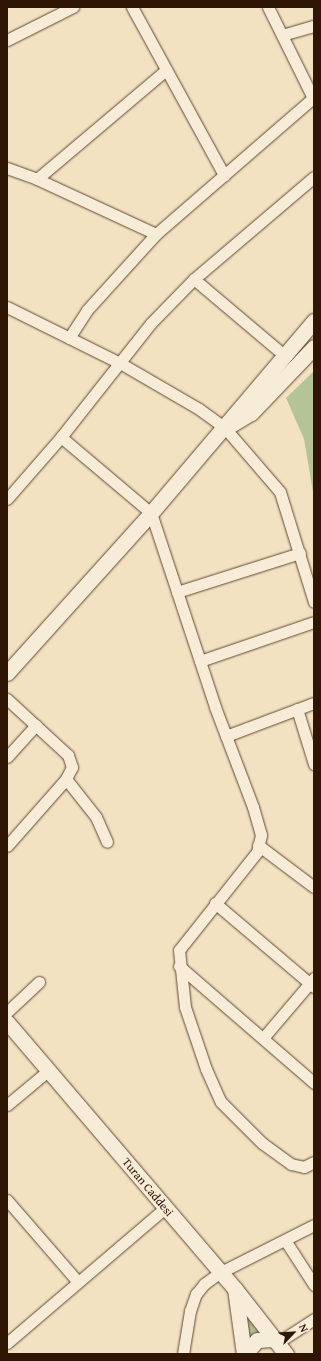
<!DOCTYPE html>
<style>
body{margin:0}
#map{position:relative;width:321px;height:1361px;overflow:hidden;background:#f3e2c1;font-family:"Gentium Book Plus",serif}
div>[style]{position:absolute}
.green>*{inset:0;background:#b5c497}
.roads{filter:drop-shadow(0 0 1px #604933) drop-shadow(0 0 1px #604933)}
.street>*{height:11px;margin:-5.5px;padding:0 5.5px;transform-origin:5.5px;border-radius:5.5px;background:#f7ecd7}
.secondary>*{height:15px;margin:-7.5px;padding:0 7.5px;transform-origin:7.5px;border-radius:7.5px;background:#f7ecd7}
span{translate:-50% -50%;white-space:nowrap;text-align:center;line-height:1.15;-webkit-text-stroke:3.5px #f7ecd7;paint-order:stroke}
.street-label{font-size:12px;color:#2f1604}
.frame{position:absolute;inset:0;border:8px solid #2f1604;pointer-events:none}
.north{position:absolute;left:273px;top:1313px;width:40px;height:40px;-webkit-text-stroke:3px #f7ecd7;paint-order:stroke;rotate:65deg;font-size:11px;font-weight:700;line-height:16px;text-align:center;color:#2f1604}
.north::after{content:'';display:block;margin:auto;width:14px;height:18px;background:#2f1604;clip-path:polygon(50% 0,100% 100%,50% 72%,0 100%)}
</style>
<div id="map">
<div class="green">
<i style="clip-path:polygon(314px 371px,314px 498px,304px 439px,286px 398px)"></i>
<i style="clip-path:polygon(244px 1307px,262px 1334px,250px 1339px)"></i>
</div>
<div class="roads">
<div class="street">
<i style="left:132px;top:7px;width:192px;rotate:61.3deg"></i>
<i style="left:268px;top:7px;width:104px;rotate:63.7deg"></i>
<i style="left:282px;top:35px;width:33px;rotate:-16deg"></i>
<i style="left:7px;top:40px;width:74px;rotate:-26.6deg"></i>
<i style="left:7px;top:168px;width:32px;rotate:20deg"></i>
<i style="left:37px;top:179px;width:131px;rotate:24.8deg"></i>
<i style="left:37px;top:179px;width:169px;rotate:-40.2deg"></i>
<i style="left:194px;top:279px;width:118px;rotate:40.2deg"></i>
<i style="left:7px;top:307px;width:126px;rotate:26.4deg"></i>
<i style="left:120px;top:363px;width:91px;rotate:30.2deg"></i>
<i style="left:199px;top:409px;width:32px;rotate:36deg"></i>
<i style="left:225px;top:428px;width:84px;rotate:49.3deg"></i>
<i style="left:280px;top:492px;width:115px;rotate:72.8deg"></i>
<i style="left:69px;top:338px;width:33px;rotate:-57deg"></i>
<i style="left:87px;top:310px;width:103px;rotate:-47.8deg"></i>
<i style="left:156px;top:234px;width:208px;rotate:-40.9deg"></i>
<i style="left:61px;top:437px;width:118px;rotate:40.2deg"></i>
<i style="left:151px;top:513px;width:204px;rotate:71.7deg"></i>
<i style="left:215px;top:707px;width:107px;rotate:69.2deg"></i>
<i style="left:253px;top:807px;width:29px;rotate:74deg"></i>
<i style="left:261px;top:835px;width:17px;rotate:103deg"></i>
<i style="left:257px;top:852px;width:125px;rotate:128.5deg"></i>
<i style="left:179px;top:950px;width:57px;rotate:84deg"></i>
<i style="left:185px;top:1007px;width:65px;rotate:71.3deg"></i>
<i style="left:206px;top:1069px;width:36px;rotate:66deg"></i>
<i style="left:221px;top:1102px;width:58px;rotate:45deg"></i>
<i style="left:262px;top:1143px;width:36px;rotate:36deg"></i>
<i style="left:291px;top:1164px;width:13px;rotate:13deg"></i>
<i style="left:304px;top:1167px;width:11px;rotate:-27deg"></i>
<i style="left:7px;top:499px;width:82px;rotate:-48.9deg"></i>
<i style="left:61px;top:437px;width:145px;rotate:-51.7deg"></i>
<i style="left:151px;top:323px;width:62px;rotate:-45.7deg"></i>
<i style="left:194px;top:279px;width:157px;rotate:-40.4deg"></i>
<i style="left:177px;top:592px;width:129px;rotate:-17.6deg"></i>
<i style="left:200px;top:661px;width:120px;rotate:-18.9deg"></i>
<i style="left:7px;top:699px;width:83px;rotate:42.6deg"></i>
<i style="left:68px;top:755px;width:13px;rotate:72deg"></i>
<i style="left:72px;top:767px;width:13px;rotate:117deg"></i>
<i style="left:66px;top:779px;width:89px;rotate:131.4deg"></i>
<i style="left:297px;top:709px;width:58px;rotate:72.8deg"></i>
<i style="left:226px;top:736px;width:94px;rotate:-20.6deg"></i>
<i style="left:7px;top:757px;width:43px;rotate:-47.8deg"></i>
<i style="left:66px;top:779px;width:48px;rotate:51.7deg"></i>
<i style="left:96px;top:817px;width:27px;rotate:66deg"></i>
<i style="left:258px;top:845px;width:70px;rotate:36.9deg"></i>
<i style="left:215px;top:903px;width:130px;rotate:40.3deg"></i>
<i style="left:179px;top:966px;width:179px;rotate:40.9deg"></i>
<i style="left:7px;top:1012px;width:44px;rotate:-43.2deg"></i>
<i style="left:263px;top:1038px;width:79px;rotate:-49.6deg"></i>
<i style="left:7px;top:1105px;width:55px;rotate:-39.8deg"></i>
<i style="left:7px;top:1200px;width:108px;rotate:49.1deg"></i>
<i style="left:285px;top:1240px;width:54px;rotate:57.2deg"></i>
<i style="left:7px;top:1343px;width:208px;rotate:-40.5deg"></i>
<i style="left:277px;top:1343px;width:44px;rotate:-33deg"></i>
<i style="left:183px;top:1354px;width:44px;rotate:-80.8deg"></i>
<i style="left:190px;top:1311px;width:18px;rotate:-71deg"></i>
<i style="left:196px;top:1294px;width:13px;rotate:-51deg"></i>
<i style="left:204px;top:1284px;width:19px;rotate:-36deg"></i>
<i style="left:219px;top:1273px;width:106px;rotate:-26.8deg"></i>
</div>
<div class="secondary">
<i style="left:229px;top:426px;width:26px;rotate:-31deg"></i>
<i style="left:251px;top:413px;width:91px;rotate:-46.3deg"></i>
<i style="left:7px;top:673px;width:215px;rotate:-48deg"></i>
<i style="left:151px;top:513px;width:252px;rotate:-49.7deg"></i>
<i style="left:7px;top:1022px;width:351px;rotate:49.5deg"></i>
<i style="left:235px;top:1289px;width:83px;rotate:51.9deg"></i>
<i style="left:235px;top:1289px;width:66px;rotate:82.1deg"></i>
<i style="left:245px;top:1354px;width:18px;rotate:-49deg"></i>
<i style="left:257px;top:1340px;width:17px;rotate:-3deg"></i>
</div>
</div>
<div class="street-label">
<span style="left:148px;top:1187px;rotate:50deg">Turan Caddesi</span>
</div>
<div class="frame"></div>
<div class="north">N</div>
</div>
